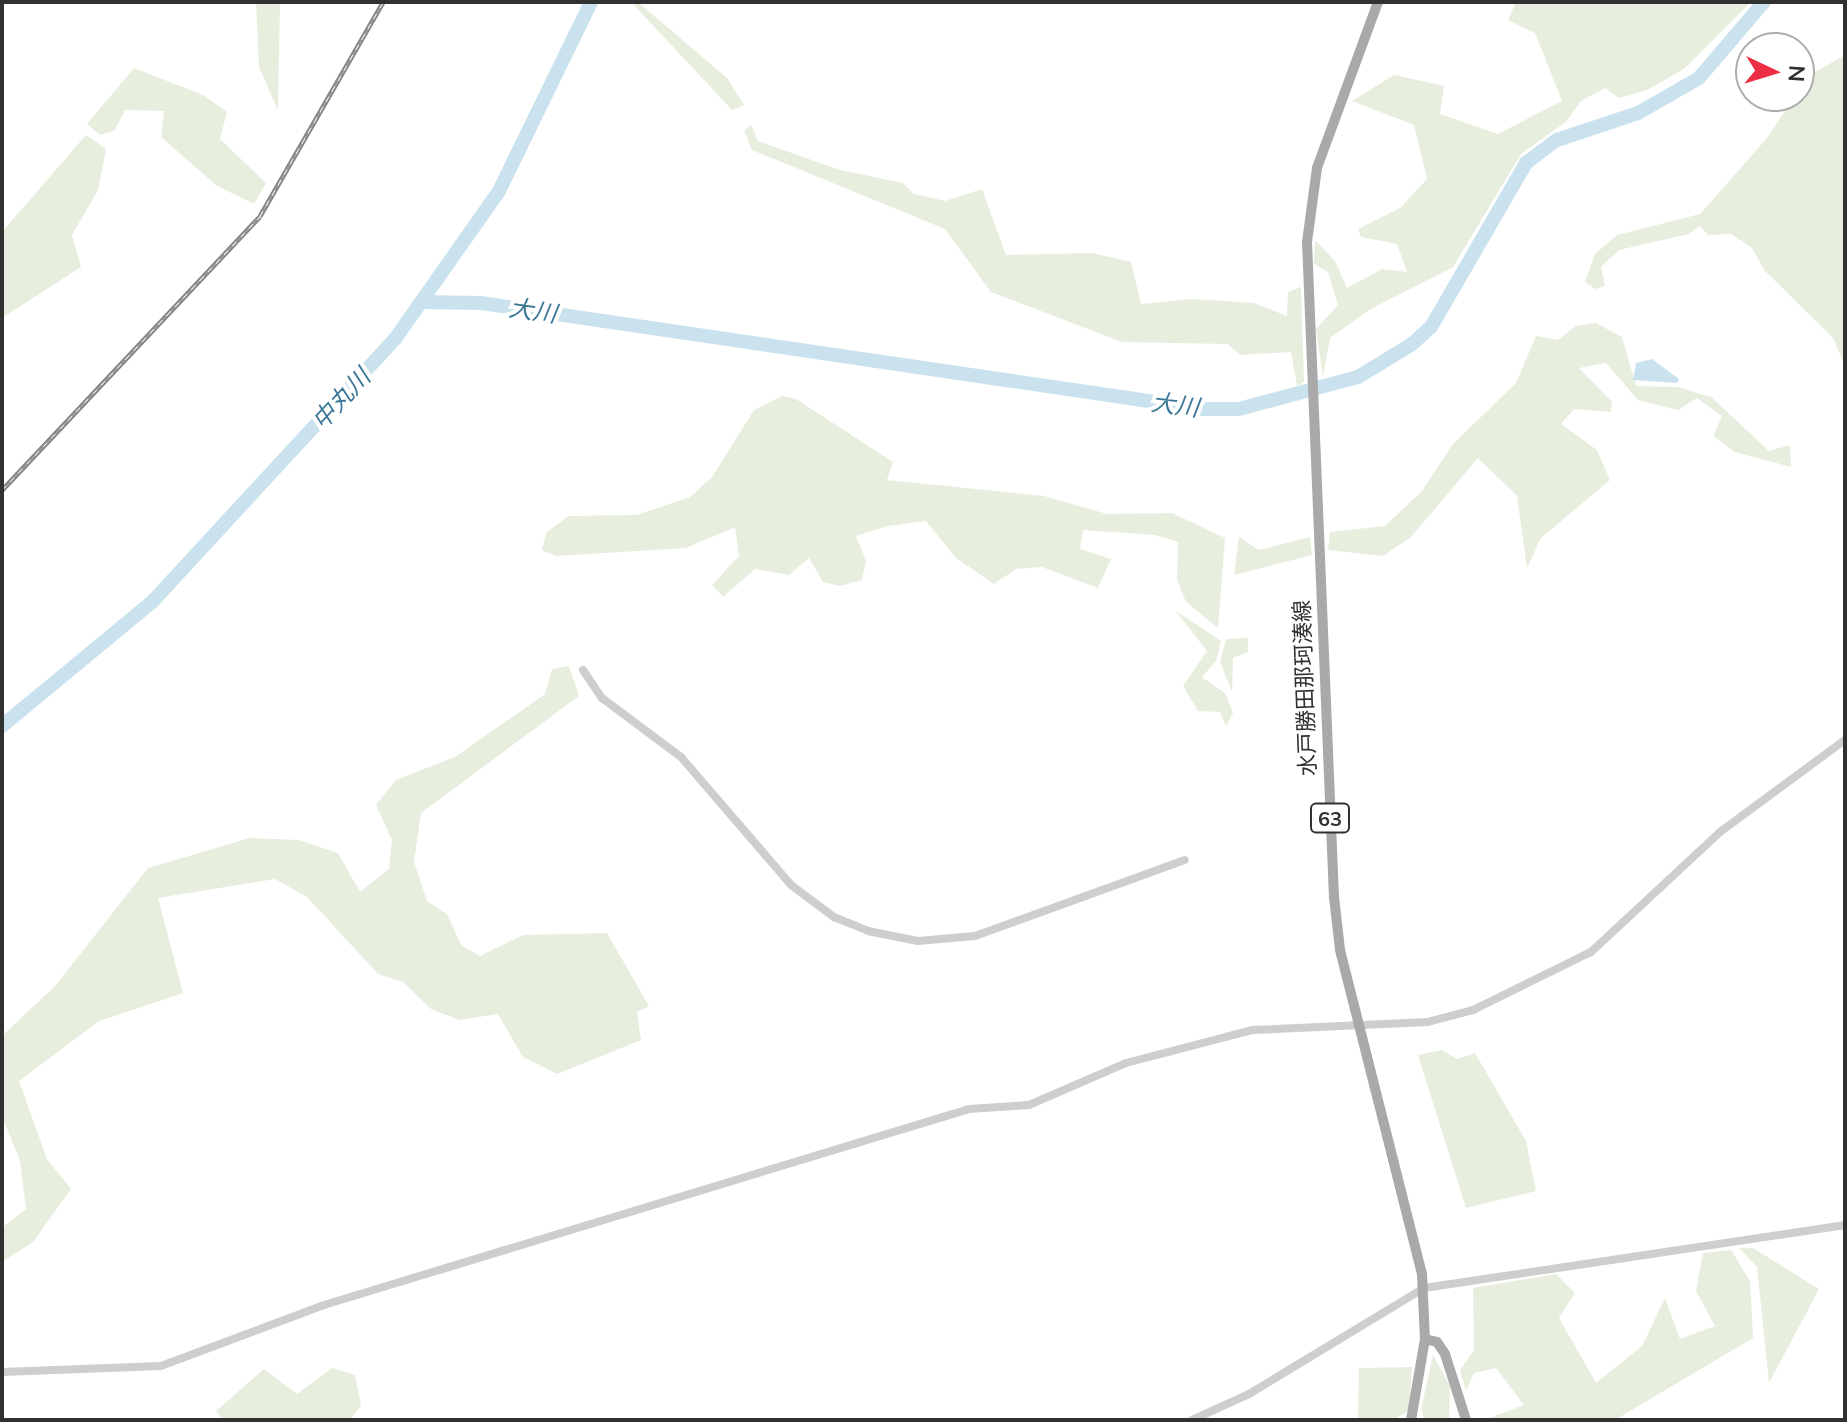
<!DOCTYPE html>
<meta charset="utf-8">
<style>
body{margin:0}
#map{position:relative;width:1847px;height:1422px;overflow:hidden;background:#fff;font-family:Mulish,"Noto Sans JP",sans-serif}
div>[style]{position:absolute}
.green>*{inset:0;background:#e7eede}
.water>*{inset:0;background:#cae2ee}
.river>*{height:14px;margin:-7px;padding:0 7px;transform-origin:7px;border-radius:7px;background:#cae2ee}
.minor>*{height:8px;margin:-4px;padding:0 4px;transform-origin:4px;border-radius:4px;background:#cecece}
.major>*{height:10px;margin:-5px;padding:0 5px;transform-origin:5px;border-radius:5px;background:#a9a9a9}
.rail>*{height:5px;margin-top:-2.5px;transform-origin:0;background:repeating-linear-gradient(90deg,#fff 0 6px,#868686 0 12px);box-sizing:border-box;border-block:2px solid #868686}
span{translate:-50% -50%;white-space:nowrap;text-align:center;line-height:1.15;-webkit-text-stroke:8px #fff;paint-order:stroke}
.shield-label span{padding:2px 6px;background:#fff;border:2px solid;border-radius:6px;-webkit-text-stroke-width:0}
.shield-label{font-size:20px;color:#313131;font-weight:700}
.street-label{font-size:22px;color:#313131}
.water-label{font-size:24px;color:#3a7797;font-style:italic}
.frame{position:absolute;inset:0;border:4px solid #313131;pointer-events:none}
.north{position:absolute;left:1735px;top:32px;width:80px;height:80px;box-sizing:border-box;background:#fff;border:2px solid #adadad;border-radius:50%;rotate:94deg;font-size:22px;font-weight:700;line-height:32px;text-align:center;color:#313131}
.north::after{content:'';display:block;margin:auto;width:28px;height:36px;background:#ec2e45;clip-path:polygon(50% 0,100% 100%,50% 72%,0 100%)}
</style>
<div id="map">
<div class="green">
<i style="clip-path:polygon(256px 2px,280px 2px,278px 110px,259px 67px)"></i>
<i style="clip-path:polygon(631px 2px,638px 2px,727px 78px,744px 105px,732px 110px)"></i>
<i style="clip-path:polygon(1516px 2px,1751px 2px,1684px 69px,1647px 90px,1619px 98px,1605px 88px,1581px 101px,1566px 122px,1521px 154px,1453px 267px,1369px 310px,1330px 338px,1323px 377px,1316px 329px,1338px 305px,1328px 272px,1314px 264px,1315px 240px,1335px 261px,1347px 288px,1382px 269px,1407px 272px,1397px 244px,1361px 237px,1358px 229px,1400px 208px,1427px 179px,1414px 125px,1352px 101px,1394px 75px,1444px 86px,1440px 114px,1498px 134px,1562px 101px,1535px 33px,1508px 20px)"></i>
<i style="clip-path:polygon(1845px 55px,1845px 366px,1833px 338px,1765px 271px,1752px 248px,1731px 234px,1708px 235px,1700px 226px,1689px 234px,1619px 250px,1601px 267px,1605px 286px,1595px 289px,1585px 282px,1595px 254px,1617px 235px,1700px 214px,1767px 138px,1808px 76px)"></i>
<i style="clip-path:polygon(134px 68px,203px 95px,227px 112px,220px 139px,266px 183px,254px 204px,217px 186px,161px 137px,164px 111px,125px 110px,115px 130px,100px 135px,87px 124px)"></i>
<i style="clip-path:polygon(751px 125px,758px 141px,840px 170px,903px 183px,914px 194px,945px 201px,982px 189px,1006px 255px,1092px 253px,1131px 262px,1141px 304px,1193px 299px,1254px 303px,1287px 316px,1288px 292px,1301px 287px,1304px 382px,1297px 386px,1291px 352px,1240px 355px,1228px 344px,1122px 342px,991px 292px,945px 229px,752px 150px,744px 131px)"></i>
<i style="clip-path:polygon(86px 135px,106px 149px,98px 190px,72px 235px,81px 267px,2px 318px,2px 232px)"></i>
<i style="clip-path:polygon(1596px 323px,1622px 337px,1636px 386px,1678px 387px,1711px 397px,1769px 451px,1790px 445px,1791px 467px,1735px 452px,1713px 436px,1722px 416px,1697px 398px,1678px 410px,1638px 400px,1606px 363px,1579px 368px,1612px 402px,1611px 412px,1574px 409px,1561px 424px,1597px 450px,1610px 480px,1541px 538px,1527px 568px,1517px 496px,1478px 458px,1411px 537px,1383px 556px,1328px 550px,1330px 532px,1385px 526px,1422px 491px,1453px 444px,1516px 383px,1536px 336px,1558px 340px,1576px 326px)"></i>
<i style="clip-path:polygon(782px 396px,796px 399px,893px 462px,887px 480px,1044px 496px,1107px 514px,1172px 513px,1225px 538px,1218px 628px,1186px 602px,1177px 580px,1178px 542px,1155px 535px,1083px 530px,1080px 549px,1111px 559px,1098px 588px,1042px 567px,1016px 569px,994px 584px,956px 558px,926px 521px,888px 526px,856px 536px,866px 561px,862px 580px,840px 586px,823px 582px,809px 558px,789px 575px,755px 569px,723px 597px,712px 585px,739px 556px,735px 527px,686px 548px,556px 556px,542px 550px,546px 533px,568px 516px,637px 515px,690px 497px,712px 477px,754px 410px)"></i>
<i style="clip-path:polygon(1239px 537px,1259px 550px,1310px 537px,1312px 555px,1234px 575px)"></i>
<i style="clip-path:polygon(1175px 610px,1221px 641px,1216px 661px,1202px 677px,1225px 693px,1233px 713px,1226px 726px,1220px 712px,1198px 711px,1183px 686px,1207px 651px)"></i>
<i style="clip-path:polygon(1248px 638px,1248px 652px,1233px 658px,1232px 692px,1220px 662px,1226px 639px)"></i>
<i style="clip-path:polygon(569px 666px,579px 696px,421px 813px,414px 862px,427px 901px,447px 914px,461px 945px,480px 956px,523px 935px,607px 933px,649px 1006px,637px 1012px,641px 1040px,557px 1074px,523px 1057px,498px 1014px,459px 1020px,431px 1009px,403px 982px,378px 974px,307px 897px,275px 879px,158px 898px,183px 993px,99px 1021px,19px 1081px,47px 1159px,71px 1189px,33px 1242px,2px 1262px,4px 1226px,26px 1209px,20px 1161px,2px 1116px,2px 1036px,55px 986px,148px 868px,250px 838px,299px 840px,338px 853px,360px 892px,389px 869px,392px 840px,376px 805px,396px 780px,455px 757px,545px 694px,552px 669px)"></i>
<i style="clip-path:polygon(1442px 1050px,1457px 1059px,1475px 1053px,1526px 1141px,1536px 1191px,1466px 1208px,1418px 1055px)"></i>
<i style="clip-path:polygon(1739px 1248px,1753px 1248px,1819px 1289px,1769px 1383px,1757px 1267px)"></i>
<i style="clip-path:polygon(1731px 1250px,1750px 1281px,1753px 1338px,1615px 1420px,1484px 1420px,1524px 1405px,1496px 1368px,1474px 1373px,1466px 1391px,1460px 1370px,1474px 1350px,1473px 1288px,1556px 1274px,1575px 1293px,1559px 1318px,1596px 1383px,1642px 1346px,1665px 1298px,1680px 1339px,1715px 1326px,1696px 1291px,1703px 1253px)"></i>
<i style="clip-path:polygon(1433px 1355px,1450px 1386px,1449px 1420px,1425px 1420px,1421px 1410px)"></i>
<i style="clip-path:polygon(1412px 1367px,1409px 1411px,1392px 1420px,1358px 1420px,1359px 1368px)"></i>
<i style="clip-path:polygon(332px 1368px,355px 1375px,361px 1406px,350px 1420px,223px 1420px,216px 1411px,264px 1369px,297px 1394px)"></i>
</div>
<div class="water">
<i style="clip-path:polygon(1652px 359px,1679px 379px,1677px 383px,1633px 380px,1636px 363px)"></i>
</div>
<div class="river">
<i style="left:421px;top:302px;width:60px;rotate:1deg"></i>
<i style="left:481px;top:303px;width:730px;rotate:8.35deg"></i>
<i style="left:1203px;top:409px;width:36px"></i>
<i style="left:1239px;top:409px;width:123px;rotate:-15.1deg"></i>
<i style="left:1358px;top:377px;width:63px;rotate:-31.4deg"></i>
<i style="left:1412px;top:344px;width:25px;rotate:-42deg"></i>
<i style="left:1431px;top:327px;width:190px;rotate:-59.9deg"></i>
<i style="left:1526px;top:163px;width:39px;rotate:-37deg"></i>
<i style="left:1557px;top:140px;width:85px;rotate:-18.4deg"></i>
<i style="left:1638px;top:113px;width:70px;rotate:-29.8deg"></i>
<i style="left:1699px;top:78px;width:100px;rotate:-49.5deg"></i>
<i style="left:2px;top:726px;width:196px;rotate:-39.6deg"></i>
<i style="left:153px;top:601px;width:357px;rotate:-47.3deg"></i>
<i style="left:395px;top:339px;width:181px;rotate:-54.9deg"></i>
<i style="left:499px;top:191px;width:210px;rotate:-64deg"></i>
</div>
<div class="minor">
<i style="left:583px;top:670px;width:34px;rotate:56deg"></i>
<i style="left:602px;top:698px;width:99px;rotate:36.8deg"></i>
<i style="left:681px;top:757px;width:169px;rotate:49.3deg"></i>
<i style="left:791px;top:885px;width:54px;rotate:36.7deg"></i>
<i style="left:834px;top:917px;width:37px;rotate:22deg"></i>
<i style="left:868px;top:931px;width:51px;rotate:11.3deg"></i>
<i style="left:918px;top:941px;width:57px;rotate:-5deg"></i>
<i style="left:975px;top:936px;width:223px;rotate:-19.9deg"></i>
<i style="left:2px;top:1372px;width:159px;rotate:-2.2deg"></i>
<i style="left:161px;top:1366px;width:174px;rotate:-20.5deg"></i>
<i style="left:324px;top:1305px;width:674px;rotate:-16.9deg"></i>
<i style="left:969px;top:1109px;width:60px;rotate:-3.8deg"></i>
<i style="left:1029px;top:1105px;width:106px;rotate:-23.4deg"></i>
<i style="left:1126px;top:1063px;width:131px;rotate:-14.6deg"></i>
<i style="left:1253px;top:1030px;width:175px;rotate:-2.6deg"></i>
<i style="left:1428px;top:1022px;width:47px;rotate:-14.9deg"></i>
<i style="left:1473px;top:1010px;width:131px;rotate:-26.2deg"></i>
<i style="left:1591px;top:952px;width:176px;rotate:-42.9deg"></i>
<i style="left:1720px;top:832px;width:155px;rotate:-36.4deg"></i>
<i style="left:1192px;top:1420px;width:63px;rotate:-24.5deg"></i>
<i style="left:1249px;top:1394px;width:205px;rotate:-31.2deg"></i>
<i style="left:1424px;top:1288px;width:426px;rotate:-8.5deg"></i>
</div>
<div class="major">
<i style="left:1378px;top:2px;width:177px;rotate:110.2deg"></i>
<i style="left:1317px;top:168px;width:75px;rotate:97.7deg"></i>
<i style="left:1307px;top:242px;width:656px;rotate:87.64deg"></i>
<i style="left:1334px;top:897px;width:53px;rotate:83.5deg"></i>
<i style="left:1340px;top:950px;width:334px;rotate:75.8deg"></i>
<i style="left:1422px;top:1274px;width:65px;rotate:87.4deg"></i>
<i style="left:1425px;top:1339px;width:82px;rotate:99.8deg"></i>
<i style="left:1425px;top:1339px;width:12px;rotate:14deg"></i>
<i style="left:1437px;top:1342px;width:14px;rotate:56deg"></i>
<i style="left:1445px;top:1354px;width:69px;rotate:72.3deg"></i>
</div>
<div class="rail">
<i style="left:2px;top:490px;width:376px;rotate:-46.7deg"></i>
<i style="left:260px;top:216px;width:247px;rotate:-60.1deg"></i>
</div>
<div class="shield-label">
<span style="left:1330px;top:818px">63</span>
</div>
<div class="street-label">
<span style="left:1305px;top:688px;rotate:-92deg">水戸勝田那珂湊線</span>
</div>
<div class="water-label">
<span style="left:533px;top:311px;rotate:8deg">大川</span>
<span style="left:341px;top:399px;rotate:-47deg">中丸川</span>
<span style="left:1175px;top:405px;rotate:7deg">大川</span>
</div>
<div class="frame"></div>
<div class="north">N</div>
</div>
